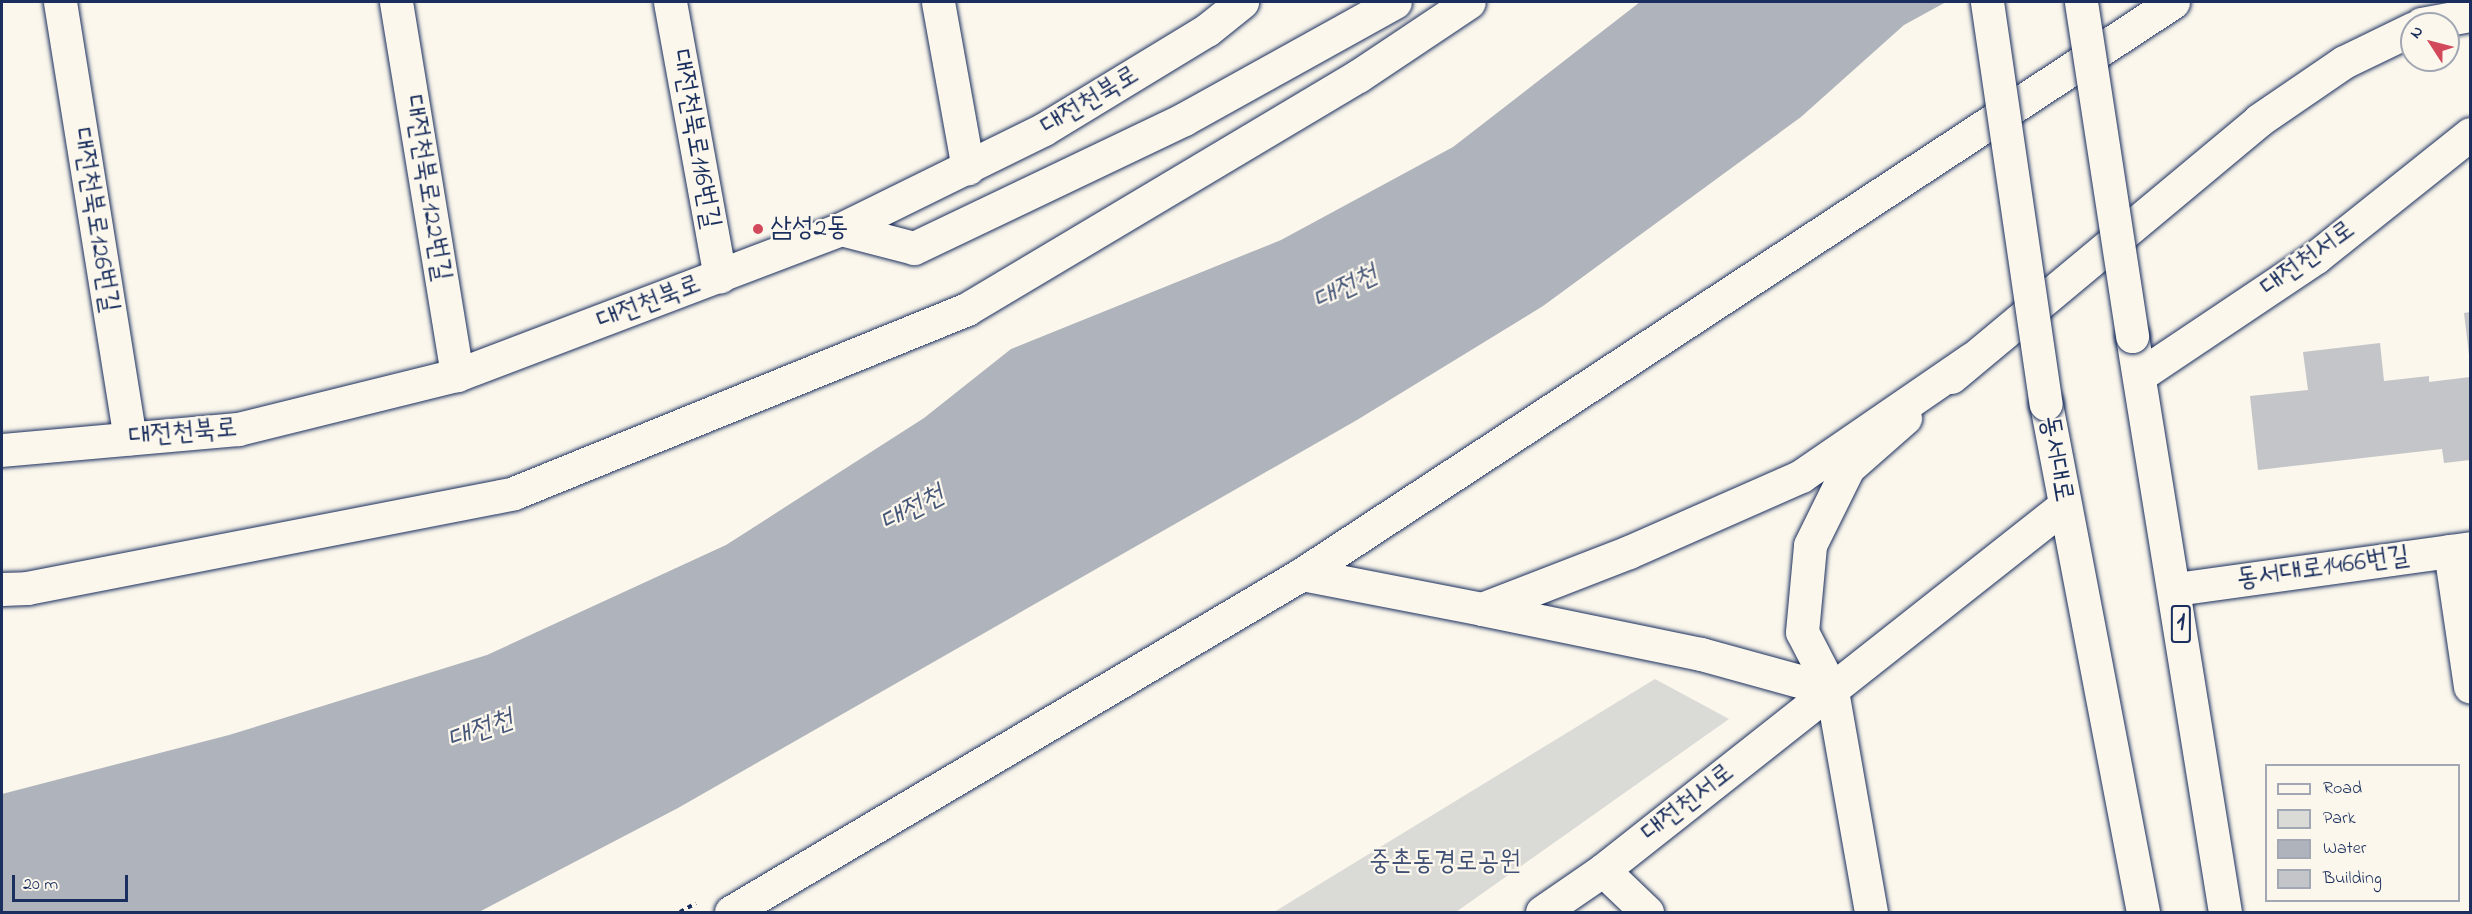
<!DOCTYPE html>
<meta charset="utf-8">
<style>
body{margin:0}
#map{position:relative;width:2472px;height:914px;overflow:hidden;background:#fbf7ec;font-family:"Indie Flower","Poor Story",sans-serif}
div>[style]{position:absolute}
.green>*{inset:0;background:#dadad7}
.water>*{inset:0;background:#afb3bb}
.building>*{inset:0;background:#c3c5c9}
.path>*{height:4px;margin-top:-2px;transform-origin:0;background:repeating-linear-gradient(90deg,#1b2f5e 0 4.5px,transparent 0 9px)}
.roads{filter:drop-shadow(0 0 2px #1b2f5e) drop-shadow(0 0 2px #1b2f5e)}
.minor>*{height:33px;margin:-16.5px;padding:0 16.5px;transform-origin:16.5px;border-radius:16.5px;background:#fbf7ec}
.major>*{height:33px;margin:-16.5px;padding:0 16.5px;transform-origin:16.5px;border-radius:16.5px;background:#fbf7ec}
.bridges{filter:drop-shadow(0 0 2px #1b2f5e) drop-shadow(0 0 2px #1b2f5e)}
.major-bridge>*{height:33px;margin:-16.5px;padding:0 16.5px;transform-origin:16.5px;border-radius:16.5px;background:#fbf7ec}
.dots>*{width:16px;height:16px;translate:-50% -50%;box-sizing:border-box;border:3px solid #fbf7ec;border-radius:50%}
span{translate:-50% -50%;white-space:nowrap;text-align:center;line-height:1.15;-webkit-text-stroke:4.5px #fbf7ec;paint-order:stroke}
.shield-label span{padding:2px 4px;background:#fbf7ec;border:2px solid;border-radius:4px;-webkit-text-stroke-width:0}
.shield-label{font-size:26px;color:#1b2f5e;font-weight:700}
.street-label{font-size:27px;color:#1b2f5e}
.poi-label{font-size:27px;color:#1b2f5e}
.left{translate:0 -50%;text-align:left}
.park-label{font-size:27px;color:#415176}
.water-label{font-size:28px;color:#47577a;font-style:italic}
.frame{position:absolute;inset:0;border:3px solid #1b2f5e;pointer-events:none}
.legend{position:absolute;left:2265px;top:764px;width:195px;height:138px;box-sizing:border-box;background:#fbf7ec;border:2px solid #a1a7b3;margin:0;padding:8px 10px;list-style:none;font-size:18px;color:#1b2f5e}
.legend li{display:flex;align-items:center;gap:12px;height:30px}
.legend b{width:30px;border:2px solid #a1a7b3}
.north{position:absolute;left:2400px;top:12px;width:60px;height:60px;box-sizing:border-box;background:#fbf7ec;border:2px solid #a1a7b3;border-radius:50%;rotate:306deg;font-size:16px;font-weight:700;line-height:24px;text-align:center;color:#1b2f5e}
.north::after{content:'';display:block;margin:auto;width:21px;height:27px;background:#d1495b;clip-path:polygon(50% 0,100% 100%,50% 72%,0 100%)}
.scale{position:absolute;left:12px;top:875px;width:116px;height:27px;box-sizing:border-box;border:3px solid #1b2f5e;border-top:0;padding-left:8px;font-size:18px;line-height:21px;white-space:nowrap;color:#1b2f5e;-webkit-text-stroke:4px #fbf7ec;paint-order:stroke}
</style>
<div id="map">
<div class="green">
<i style="clip-path:polygon(1655px 679px,1729px 719px,1456px 912px,1274px 912px)"></i>
</div>
<div class="water">
<i style="clip-path:polygon(1640px 2px,1946px 2px,1904px 25px,1801px 117px,1543px 306px,1357px 420px,678px 808px,479px 912px,2px 912px,2px 794px,229px 735px,487px 655px,726px 545px,924px 418px,1011px 349px,1281px 240px,1453px 147px)"></i>
</div>
<div class="building">
<i style="clip-path:polygon(2470px 312px,2470px 355px,2469px 355px,2464px 313px)"></i>
<i style="clip-path:polygon(2380px 343px,2384px 381px,2429px 376px,2429px 382px,2470px 377px,2470px 460px,2444px 463px,2442px 449px,2258px 470px,2250px 396px,2308px 390px,2303px 352px)"></i>
</div>
<div class="path">
<i style="left:680px;top:912px;width:18px;rotate:-29deg"></i>
</div>
<div class="roads">
<div class="minor">
<i style="left:60px;top:2px;width:442px;rotate:80.9deg"></i>
<i style="left:396px;top:2px;width:378px;rotate:80.7deg"></i>
<i style="left:670px;top:2px;width:279px;rotate:79.7deg"></i>
<i style="left:938px;top:2px;width:169px;rotate:79.8deg"></i>
<i style="left:2421px;top:24px;width:50px;rotate:-10.4deg"></i>
<i style="left:2140px;top:375px;width:212px;rotate:-33.8deg"></i>
<i style="left:2316px;top:257px;width:197px;rotate:-38.6deg"></i>
<i style="left:1951px;top:377px;width:401px;rotate:-39.8deg"></i>
<i style="left:2259px;top:120px;width:103px;rotate:-34.3deg"></i>
<i style="left:2344px;top:62px;width:76px;rotate:-25.9deg"></i>
<i style="left:2px;top:450px;width:237px;rotate:-5.1deg"></i>
<i style="left:238px;top:429px;width:226px;rotate:-13.9deg"></i>
<i style="left:457px;top:375px;width:411px;rotate:-20.8deg"></i>
<i style="left:841px;top:229px;width:226px;rotate:-26.2deg"></i>
<i style="left:1044px;top:129px;width:191px;rotate:-31.3deg"></i>
<i style="left:1207px;top:30px;width:45px;rotate:-38.7deg"></i>
<i style="left:2450px;top:551px;width:137px;rotate:81.6deg"></i>
<i style="left:2176px;top:589px;width:297px;rotate:-7.9deg"></i>
<i style="left:1603px;top:870px;width:61px;rotate:43.7deg"></i>
<i style="left:1542px;top:912px;width:74px;rotate:-34.5deg"></i>
<i style="left:1603px;top:870px;width:587px;rotate:-38.29deg"></i>
<i style="left:1871px;top:912px;width:225px;rotate:-100deg"></i>
<i style="left:1832px;top:690px;width:65px;rotate:-117.3deg"></i>
<i style="left:1802px;top:632px;width:87px;rotate:-84.7deg"></i>
<i style="left:1810px;top:545px;width:86px;rotate:-63.7deg"></i>
<i style="left:1848px;top:468px;width:76px;rotate:-41.3deg"></i>
</div>
<div class="major">
<i style="left:841px;top:229px;width:75px;rotate:14.6deg"></i>
<i style="left:914px;top:248px;width:299px;rotate:-25.5deg"></i>
<i style="left:1184px;top:119px;width:241px;rotate:-29deg"></i>
<i style="left:2132px;top:336px;width:583px;rotate:80.83deg"></i>
<i style="left:2046px;top:404px;width:517px;rotate:79.19deg"></i>
<i style="left:1302px;top:574px;width:183px;rotate:11deg"></i>
<i style="left:1482px;top:609px;width:158px;rotate:-21.2deg"></i>
<i style="left:1629px;top:552px;width:188px;rotate:-23.8deg"></i>
<i style="left:1801px;top:476px;width:206px;rotate:-34.5deg"></i>
<i style="left:2px;top:589px;width:25px;rotate:-2deg"></i>
<i style="left:27px;top:588px;width:496px;rotate:-11deg"></i>
<i style="left:514px;top:493px;width:489px;rotate:-22.1deg"></i>
<i style="left:967px;top:309px;width:455px;rotate:-30.8deg"></i>
<i style="left:1358px;top:76px;width:133px;rotate:-33.7deg"></i>
<i style="left:1482px;top:609px;width:224px;rotate:11.6deg"></i>
<i style="left:1701px;top:654px;width:136px;rotate:15.4deg"></i>
<i style="left:731px;top:912px;width:664px;rotate:-30.62deg"></i>
<i style="left:1302px;top:574px;width:1042px;rotate:-33.29deg"></i>
</div>
</div>
<div class="bridges">
<div class="major-bridge">
<i style="left:1987px;top:2px;width:406px;rotate:81.7deg"></i>
<i style="left:2081px;top:2px;width:338px;rotate:81.3deg"></i>
</div>
</div>
<div class="dots">
<i style="left:758px;top:229px;background:#d1495b"></i>
</div>
<div class="shield-label">
<span style="left:2181px;top:624px">1</span>
</div>
<div class="street-label">
<span style="left:1090px;top:101px;rotate:-31deg">대전천북로</span>
<span style="left:695px;top:139px;rotate:80deg">대전천북로116번길</span>
<span style="left:427px;top:188px;rotate:81deg">대전천북로122번길</span>
<span style="left:95px;top:220px;rotate:81deg">대전천북로126번길</span>
<span style="left:2308px;top:259px;rotate:-36deg">대전천서로</span>
<span style="left:649px;top:303px;rotate:-21deg">대전천북로</span>
<span style="left:183px;top:433px;rotate:-5deg">대전천북로</span>
<span style="left:2056px;top:459px;rotate:80deg">동서대로</span>
<span style="left:2323px;top:568px;rotate:-8deg">동서대로1466번길</span>
<span style="left:1688px;top:803px;rotate:-38deg">대전천서로</span>
</div>
<div class="poi-label">
<span class="left" style="left:770px;top:229px">삼성2동</span>
</div>
<div class="park-label">
<span style="left:1445px;top:863px">중촌동경로공원</span>
</div>
<div class="water-label">
<span style="left:1346px;top:289px;rotate:-26deg">대전천</span>
<span style="left:913px;top:510px;rotate:-28deg">대전천</span>
<span style="left:481px;top:731px;rotate:-20deg">대전천</span>
</div>
<div class="frame"></div>
<ul class="legend">
<li><b style="height:8px;background:#fbf7ec"></b>Road</li>
<li><b style="height:16px;background:#dadad7"></b>Park</li>
<li><b style="height:16px;background:#afb3bb"></b>Water</li>
<li><b style="height:16px;background:#c3c5c9"></b>Building</li>
</ul>
<div class="north">N</div>
<div class="scale">20 m</div>
</div>
